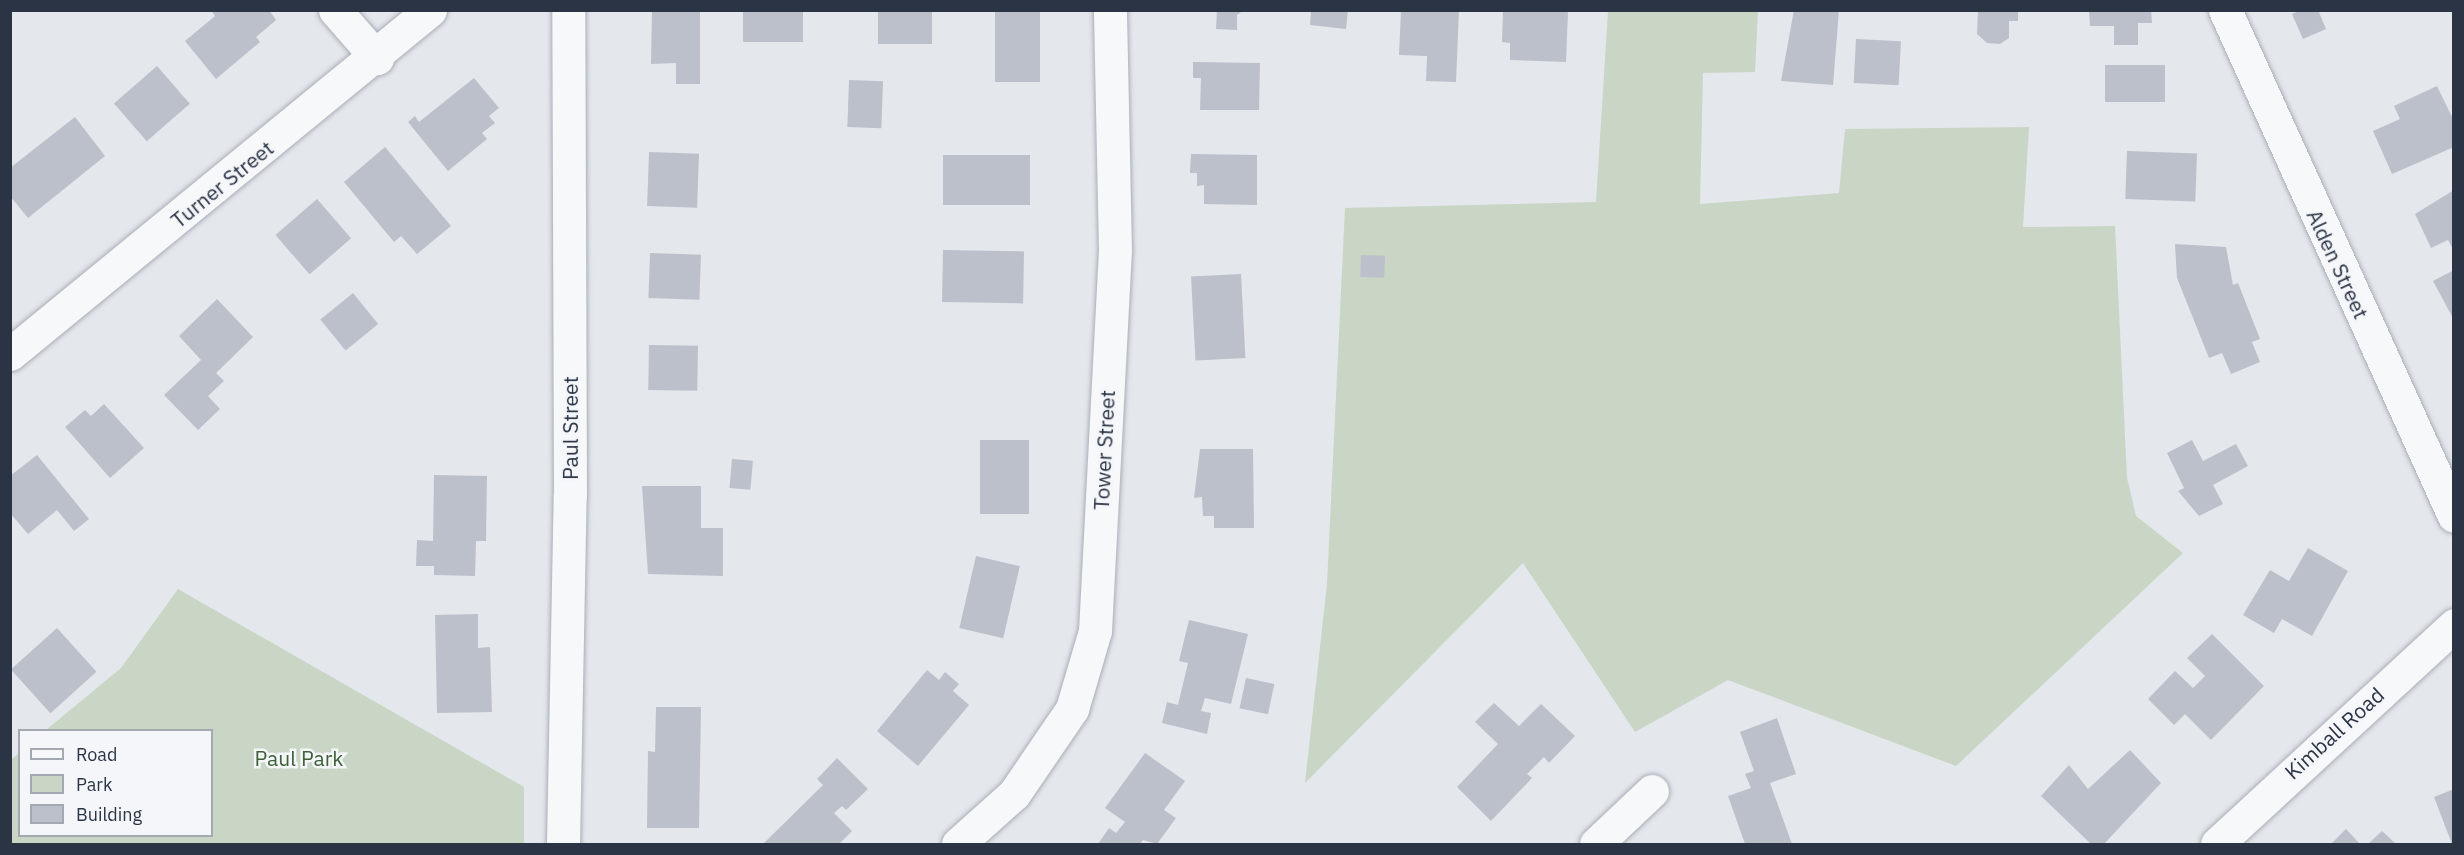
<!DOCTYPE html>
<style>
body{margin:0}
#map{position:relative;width:2464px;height:855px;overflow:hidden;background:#e4e7ec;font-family:"IBM Plex Sans",sans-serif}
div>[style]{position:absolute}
.green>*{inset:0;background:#c9d6c5}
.building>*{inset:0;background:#bbc0ca;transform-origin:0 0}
.roads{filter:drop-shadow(0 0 2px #a9aeb7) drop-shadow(0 0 2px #a9aeb7)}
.street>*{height:33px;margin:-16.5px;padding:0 16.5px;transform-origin:16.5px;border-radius:16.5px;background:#f7f8fa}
span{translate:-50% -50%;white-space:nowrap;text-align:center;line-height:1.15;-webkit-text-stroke:5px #f4f6f9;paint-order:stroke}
.street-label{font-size:21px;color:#2b3445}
.park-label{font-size:21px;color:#3f6138}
.frame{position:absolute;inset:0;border:12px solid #2b3445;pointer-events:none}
.legend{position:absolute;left:18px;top:729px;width:195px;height:108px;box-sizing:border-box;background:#f4f6f9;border:2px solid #a4a8b1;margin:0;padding:8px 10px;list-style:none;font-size:18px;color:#2b3445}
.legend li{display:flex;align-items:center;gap:12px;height:30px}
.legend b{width:30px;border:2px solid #a4a8b1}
</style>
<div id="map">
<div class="green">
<i style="clip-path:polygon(1608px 11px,1758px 11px,1755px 72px,1703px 73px,1700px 204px,1839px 193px,1845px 129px,2029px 127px,2023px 227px,2115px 226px,2127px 478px,2136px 516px,2183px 553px,1956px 766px,1728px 680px,1635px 732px,1523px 563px,1305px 783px,1327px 584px,1345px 208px,1596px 202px)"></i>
<i style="clip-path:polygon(178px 589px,524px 787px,524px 844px,11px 844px,11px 760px,19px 753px,20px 836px,212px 836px,212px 730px,46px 730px,121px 668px)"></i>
</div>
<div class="building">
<i style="clip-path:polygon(211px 10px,269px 10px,276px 20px,256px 37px,260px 42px,216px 79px,185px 41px,215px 16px)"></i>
<i style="clip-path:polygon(652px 10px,700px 10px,700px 84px,676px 84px,676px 63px,651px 64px)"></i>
<i style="left:743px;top:10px;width:60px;height:32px"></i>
<i style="left:878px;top:10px;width:54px;height:34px"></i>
<i style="left:995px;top:10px;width:45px;height:72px"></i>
<i style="clip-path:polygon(1217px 10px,1244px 10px,1237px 15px,1237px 30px,1216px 29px)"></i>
<i style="clip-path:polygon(1311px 10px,1348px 10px,1346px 29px,1310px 25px)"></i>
<i style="clip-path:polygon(1401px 10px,1459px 10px,1456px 82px,1426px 81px,1427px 56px,1399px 55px)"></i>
<i style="clip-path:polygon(1503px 10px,1568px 12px,1566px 62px,1510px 60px,1510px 43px,1502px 42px)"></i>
<i style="clip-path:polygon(1794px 10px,1839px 10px,1833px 85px,1781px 81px)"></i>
<i style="clip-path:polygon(1978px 10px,2018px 10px,2018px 21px,2009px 21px,2009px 38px,2000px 44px,1987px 43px,1977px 34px)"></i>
<i style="clip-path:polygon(2089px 10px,2151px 10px,2152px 23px,2138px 23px,2138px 45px,2114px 45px,2114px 26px,2090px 26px)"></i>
<i style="clip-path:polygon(2301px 10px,2318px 10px,2326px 29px,2303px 39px,2292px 14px)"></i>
<i style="left:1856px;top:39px;width:45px;height:44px;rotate:3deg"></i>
<i style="clip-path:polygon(1193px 62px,1260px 63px,1259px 110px,1200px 110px,1201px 78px,1193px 78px)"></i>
<i style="left:2105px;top:65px;width:60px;height:37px"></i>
<i style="left:157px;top:66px;width:50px;height:57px;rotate:49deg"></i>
<i style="clip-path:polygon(474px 78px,499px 108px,489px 116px,495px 123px,482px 133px,487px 139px,448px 171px,408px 122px,415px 116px,419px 122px)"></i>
<i style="left:849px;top:80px;width:34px;height:47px;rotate:2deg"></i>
<i style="clip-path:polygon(2437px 86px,2454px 121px,2454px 147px,2392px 174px,2373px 131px,2400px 119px,2394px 106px)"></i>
<i style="clip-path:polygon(75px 117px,105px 156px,28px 218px,10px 196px,10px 168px)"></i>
<i style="clip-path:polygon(385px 147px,451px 226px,417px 254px,401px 236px,394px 242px,344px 182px)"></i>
<i style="left:2127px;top:151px;width:70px;height:48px;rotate:2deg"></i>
<i style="left:649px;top:152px;width:50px;height:54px;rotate:2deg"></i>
<i style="clip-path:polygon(1191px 154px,1257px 155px,1257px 205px,1204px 204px,1204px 185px,1197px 186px,1197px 173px,1190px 173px)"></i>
<i style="left:943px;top:155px;width:87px;height:50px"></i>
<i style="clip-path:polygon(2454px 190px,2454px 251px,2448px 240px,2431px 248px,2415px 214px)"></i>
<i style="left:317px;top:199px;width:52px;height:55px;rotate:49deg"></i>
<i style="clip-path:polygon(2175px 244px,2226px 247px,2233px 285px,2238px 283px,2260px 339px,2252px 342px,2260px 362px,2231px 374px,2222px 353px,2209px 358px,2177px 278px)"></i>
<i style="left:943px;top:250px;width:81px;height:52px;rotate:1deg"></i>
<i style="left:650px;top:253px;width:51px;height:45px;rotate:2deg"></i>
<i style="left:1361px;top:255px;width:24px;height:22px;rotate:2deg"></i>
<i style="clip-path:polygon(2454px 270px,2454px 320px,2433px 281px)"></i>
<i style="left:1241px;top:274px;width:84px;height:50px;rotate:87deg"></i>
<i style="left:353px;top:293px;width:40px;height:42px;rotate:51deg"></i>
<i style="clip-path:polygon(217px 299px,253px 337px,216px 373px,224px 381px,208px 396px,220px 409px,198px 430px,164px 395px,201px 360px,179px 336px)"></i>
<i style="left:649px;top:345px;width:49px;height:45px;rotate:1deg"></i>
<i style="clip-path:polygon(104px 404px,144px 448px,110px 478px,65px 427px,85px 410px,91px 416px)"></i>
<i style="left:980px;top:440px;width:49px;height:74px"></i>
<i style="clip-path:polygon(2192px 440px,2203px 461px,2236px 444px,2248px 466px,2213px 485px,2223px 504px,2199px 516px,2178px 491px,2184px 488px,2167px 453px)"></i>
<i style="clip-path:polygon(1200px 449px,1253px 449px,1254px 528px,1214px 528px,1214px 516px,1203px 516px,1202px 497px,1194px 498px)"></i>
<i style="clip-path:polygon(37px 455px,89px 519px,74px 531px,57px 510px,28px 534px,10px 513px,10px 476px)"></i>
<i style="left:732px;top:459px;width:21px;height:29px;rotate:5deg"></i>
<i style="clip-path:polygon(434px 475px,487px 476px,486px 541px,476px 541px,475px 576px,434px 575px,434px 566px,416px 566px,417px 540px,433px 541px)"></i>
<i style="clip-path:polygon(642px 486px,701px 486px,701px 528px,723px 528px,723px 576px,648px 574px)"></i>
<i style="clip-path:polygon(2308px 548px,2348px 571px,2312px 636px,2282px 619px,2274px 633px,2243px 615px,2270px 570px,2289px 581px)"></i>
<i style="left:976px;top:556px;width:45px;height:74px;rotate:13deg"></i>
<i style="clip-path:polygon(478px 614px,478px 648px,490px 647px,492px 712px,437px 713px,435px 615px)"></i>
<i style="clip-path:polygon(1189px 620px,1248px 634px,1231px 704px,1205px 698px,1201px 711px,1211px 713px,1207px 734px,1162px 723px,1167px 702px,1178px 705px,1188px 663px,1179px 661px)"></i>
<i style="left:57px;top:628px;width:59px;height:62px;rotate:48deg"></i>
<i style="clip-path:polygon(2212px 634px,2264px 686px,2211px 740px,2185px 714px,2174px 725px,2148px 699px,2175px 671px,2193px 688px,2205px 676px,2187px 658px)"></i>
<i style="clip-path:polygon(927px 670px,939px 680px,945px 672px,959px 684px,953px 691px,969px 705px,918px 766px,877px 731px)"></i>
<i style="left:1246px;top:678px;width:29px;height:31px;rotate:12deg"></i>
<i style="clip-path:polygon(1494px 703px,1519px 726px,1541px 704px,1575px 736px,1549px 763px,1544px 757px,1527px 774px,1532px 778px,1491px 821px,1457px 787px,1498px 744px,1475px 722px)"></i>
<i style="clip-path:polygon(656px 707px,701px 707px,699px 828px,647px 828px,648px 751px,655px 752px)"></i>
<i style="clip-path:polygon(1777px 718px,1796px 774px,1770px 783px,1792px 844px,1745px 844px,1728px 796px,1751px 788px,1745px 774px,1754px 771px,1740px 732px)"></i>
<i style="clip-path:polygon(2130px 750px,2161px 783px,2104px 844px,2091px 844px,2041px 796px,2069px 765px,2088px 789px)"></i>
<i style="clip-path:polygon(1145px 753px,1185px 781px,1164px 810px,1176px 818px,1157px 844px,1143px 840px,1140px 844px,1098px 844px,1109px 828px,1116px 833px,1125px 822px,1105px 808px)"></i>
<i style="clip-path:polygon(837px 758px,868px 789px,846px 810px,842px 806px,834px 813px,852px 831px,839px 844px,763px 844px,823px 785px,817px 779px)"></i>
<i style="clip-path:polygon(2454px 789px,2454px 844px,2452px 844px,2434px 797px)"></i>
<i style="clip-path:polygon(2346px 829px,2360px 844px,2331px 844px)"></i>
<i style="clip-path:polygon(2382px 831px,2396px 844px,2368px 844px)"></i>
</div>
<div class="roads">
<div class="street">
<i style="left:335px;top:10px;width:64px;rotate:48.8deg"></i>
<i style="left:2225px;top:10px;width:555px;rotate:65.65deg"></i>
<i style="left:10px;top:354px;width:543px;rotate:-39.32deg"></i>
<i style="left:563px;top:844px;width:349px;rotate:-88.9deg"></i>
<i style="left:570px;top:495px;width:485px;rotate:-90.2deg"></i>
<i style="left:958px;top:844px;width:75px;rotate:-41.8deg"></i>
<i style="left:1014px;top:794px;width:103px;rotate:-55.7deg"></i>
<i style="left:1072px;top:709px;width:81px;rotate:-73.6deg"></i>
<i style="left:1095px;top:631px;width:381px;rotate:-87deg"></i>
<i style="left:1115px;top:251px;width:241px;rotate:-91.2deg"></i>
<i style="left:1596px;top:844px;width:77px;rotate:-43.4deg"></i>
<i style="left:2217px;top:844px;width:323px;rotate:-42.7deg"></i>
</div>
</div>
<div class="street-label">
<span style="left:222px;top:184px;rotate:-39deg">Turner Street</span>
<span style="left:2338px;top:264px;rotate:65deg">Alden Street</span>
<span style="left:570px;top:428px;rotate:-90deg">Paul Street</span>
<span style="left:1104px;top:450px;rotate:-87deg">Tower Street</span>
<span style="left:2334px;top:733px;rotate:-42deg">Kimball Road</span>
</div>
<div class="park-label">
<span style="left:299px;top:758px">Paul Park</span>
</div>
<div class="frame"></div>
<ul class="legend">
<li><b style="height:8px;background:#f7f8fa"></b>Road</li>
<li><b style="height:16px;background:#c9d6c5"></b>Park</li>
<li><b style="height:16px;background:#bbc0ca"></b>Building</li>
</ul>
</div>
